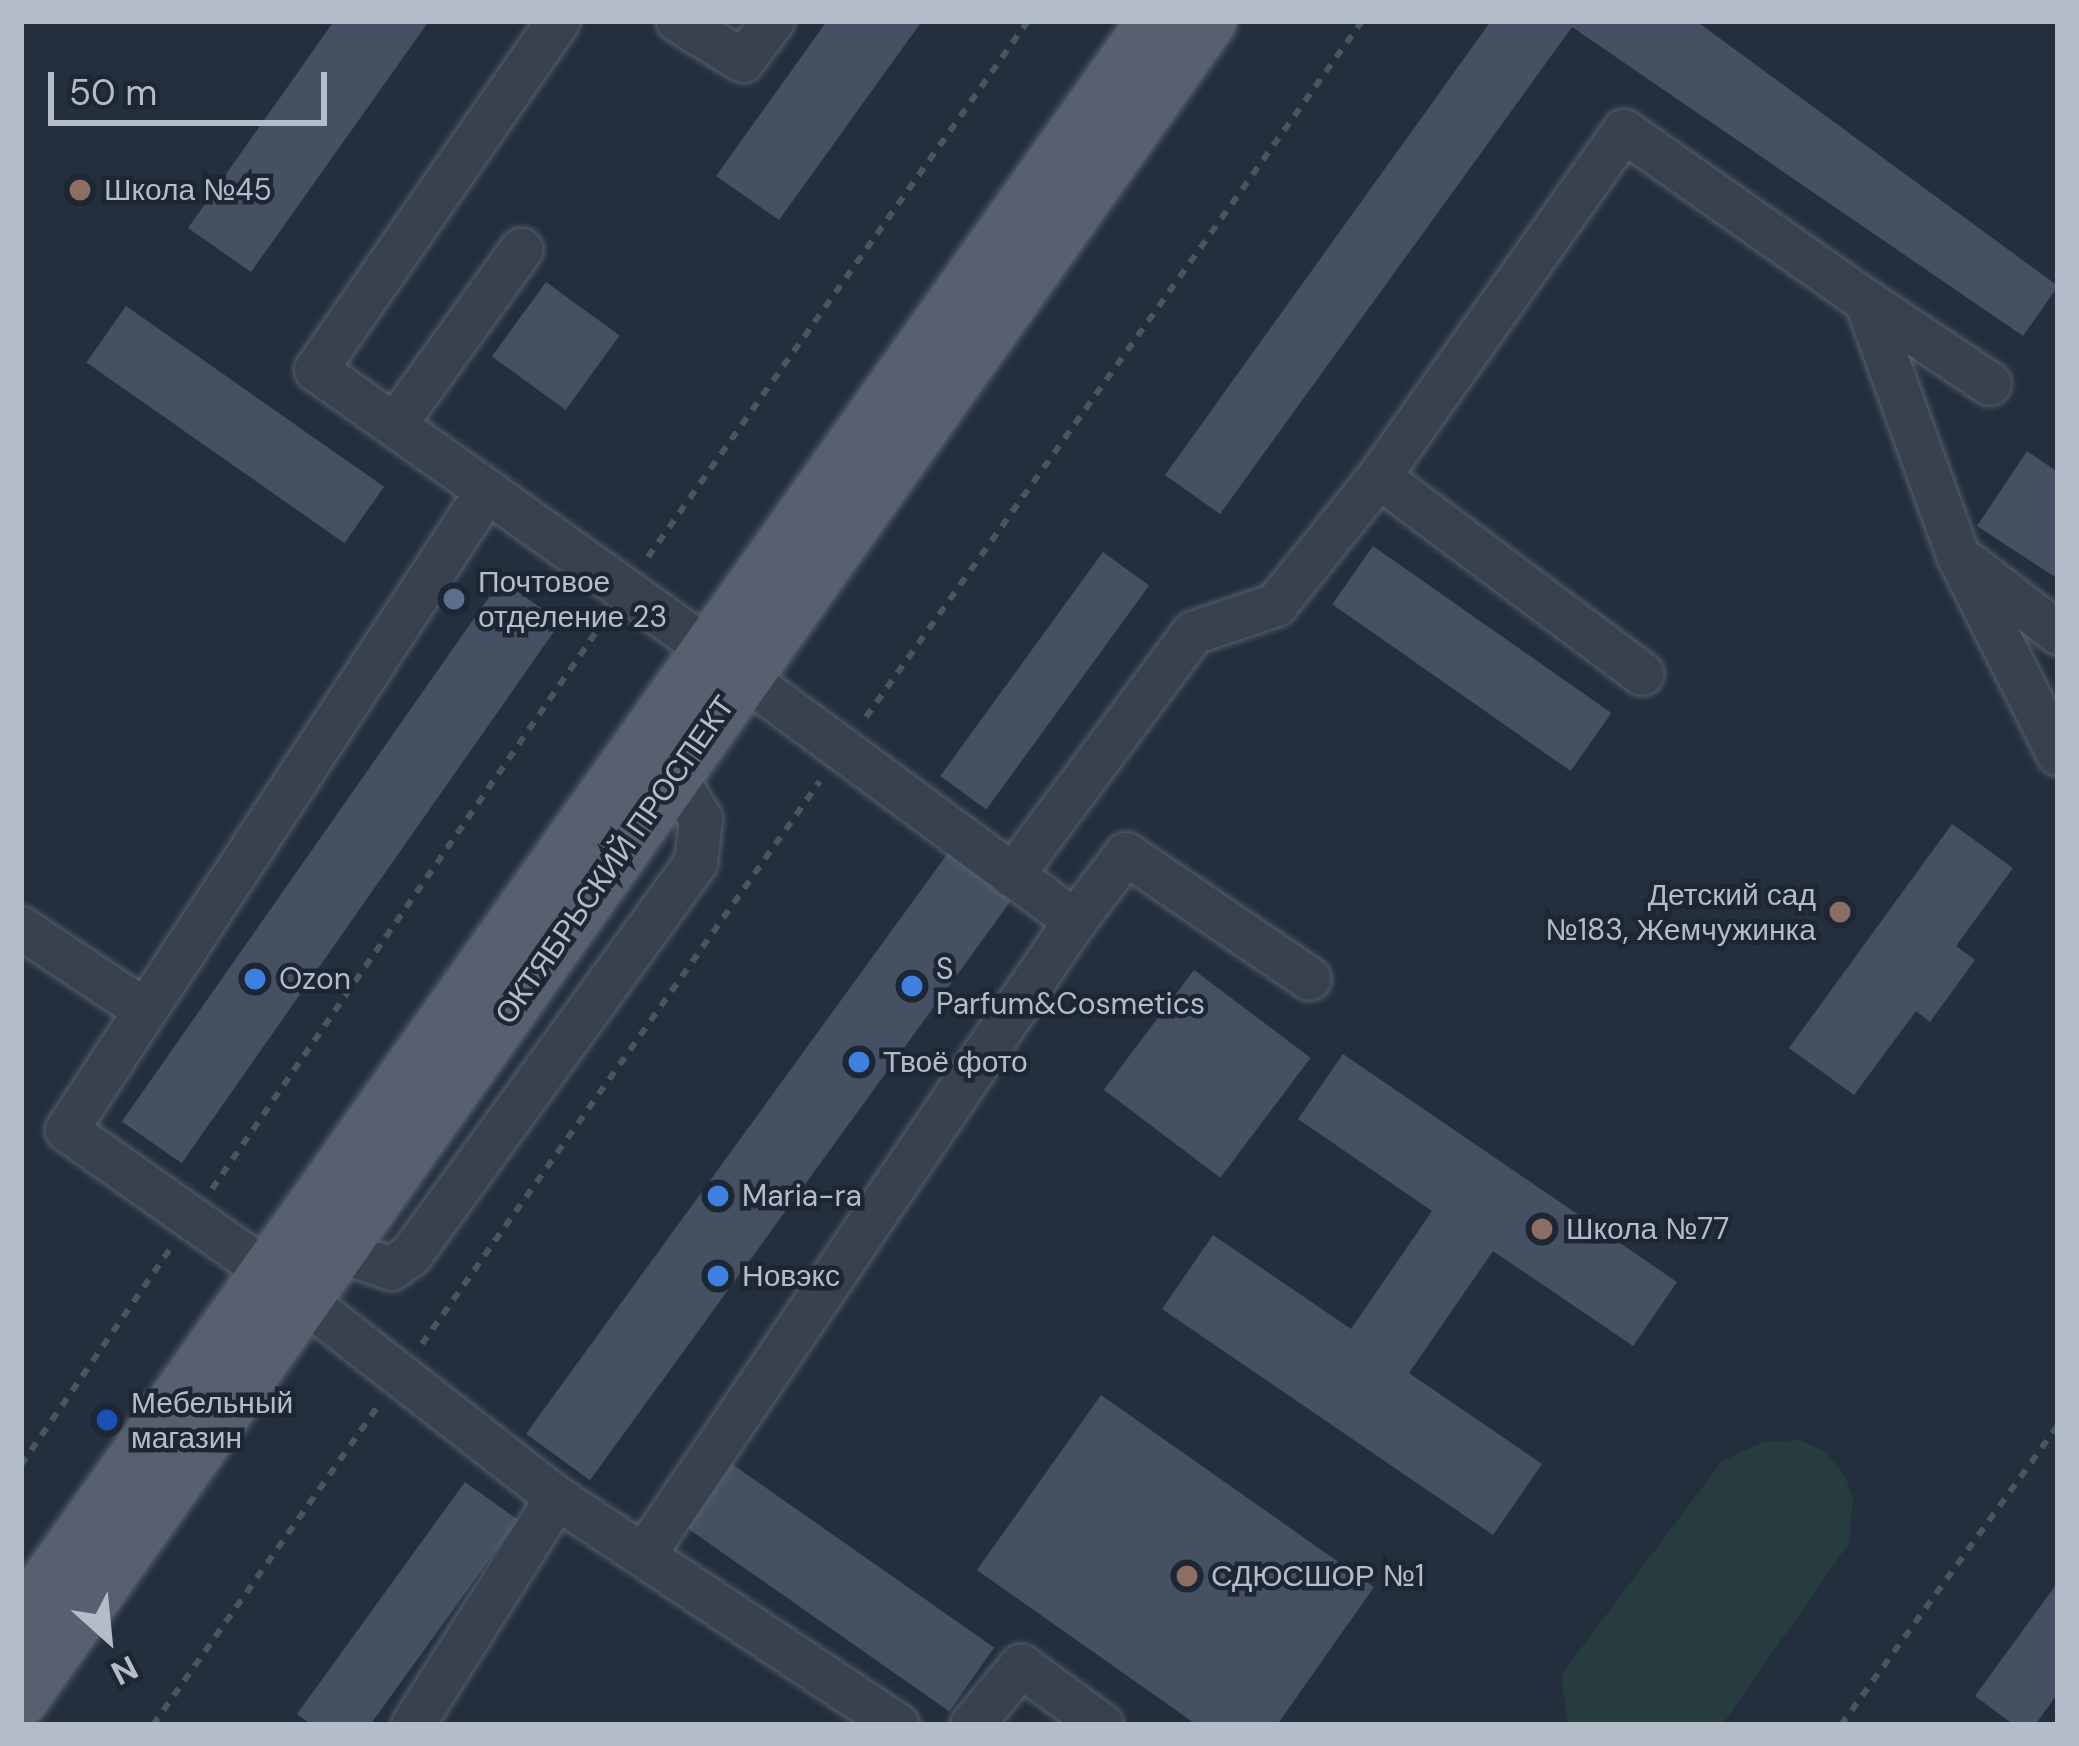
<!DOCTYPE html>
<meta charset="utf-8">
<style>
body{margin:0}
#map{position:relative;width:2079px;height:1746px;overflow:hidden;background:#242f3e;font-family:"DM Sans",sans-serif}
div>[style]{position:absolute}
.green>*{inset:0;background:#263c3f}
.building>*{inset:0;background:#455162;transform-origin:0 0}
.path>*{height:6px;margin-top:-3px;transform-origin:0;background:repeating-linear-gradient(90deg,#44595c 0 9px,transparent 0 18px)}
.roads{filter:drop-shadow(0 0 3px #565f6c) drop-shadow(0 0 3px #565f6c)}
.minor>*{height:42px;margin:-21px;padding:0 21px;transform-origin:21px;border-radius:21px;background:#38414e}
.major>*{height:54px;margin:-27px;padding:0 27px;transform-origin:27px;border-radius:27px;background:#56606e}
.dots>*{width:33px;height:33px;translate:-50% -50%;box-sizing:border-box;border:6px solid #1d2633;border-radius:50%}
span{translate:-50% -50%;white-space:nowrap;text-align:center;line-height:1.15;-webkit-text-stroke:9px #1d2633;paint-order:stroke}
.poi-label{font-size:30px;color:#b4bcc9}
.left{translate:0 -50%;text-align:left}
.right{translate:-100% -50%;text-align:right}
.street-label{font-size:30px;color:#b4bcc9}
.frame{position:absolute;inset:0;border:24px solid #b4bcc9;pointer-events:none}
.north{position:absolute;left:48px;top:1578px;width:120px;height:120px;-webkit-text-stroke:9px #1d2633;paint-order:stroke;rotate:153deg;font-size:33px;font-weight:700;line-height:48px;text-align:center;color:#b4bcc9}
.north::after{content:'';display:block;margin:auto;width:42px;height:54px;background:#b4bcc9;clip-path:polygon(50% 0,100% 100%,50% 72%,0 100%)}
.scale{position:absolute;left:48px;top:72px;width:279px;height:54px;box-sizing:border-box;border:6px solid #b4bcc9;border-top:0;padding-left:15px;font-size:36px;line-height:42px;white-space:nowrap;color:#b4bcc9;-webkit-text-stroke:9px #1d2633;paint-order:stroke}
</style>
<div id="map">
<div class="green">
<i style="clip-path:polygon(1799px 1440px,1824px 1451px,1844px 1474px,1853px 1498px,1849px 1543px,1722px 1725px,1568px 1725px,1561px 1675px,1722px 1461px,1763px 1442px)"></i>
</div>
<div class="building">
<i style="clip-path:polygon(334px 21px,429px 21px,251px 272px,188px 228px)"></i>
<i style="clip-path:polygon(827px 21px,922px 21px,779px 220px,716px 176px)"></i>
<i style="clip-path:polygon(1491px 21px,1696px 21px,2058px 286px,2023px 336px,1572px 27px,1220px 514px,1165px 475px)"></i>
<i style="left:546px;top:282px;width:91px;height:92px;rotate:36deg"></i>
<i style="left:126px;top:306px;width:315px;height:69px;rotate:35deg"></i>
<i style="clip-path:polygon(2027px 451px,2058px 472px,2058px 579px,1977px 526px)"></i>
<i style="left:1373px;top:546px;width:291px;height:71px;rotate:35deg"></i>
<i style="left:1103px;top:552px;width:57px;height:277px;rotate:36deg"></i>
<i style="left:501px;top:580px;width:73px;height:661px;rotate:35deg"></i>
<i style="clip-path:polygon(1952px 824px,2013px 868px,1956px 946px,1975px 960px,1930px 1022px,1916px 1011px,1854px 1095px,1789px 1048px)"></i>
<i style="left:948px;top:853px;width:79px;height:718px;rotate:36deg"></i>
<i style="left:1194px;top:970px;width:146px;height:150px;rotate:37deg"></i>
<i style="clip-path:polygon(1343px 1054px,1677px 1282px,1633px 1346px,1493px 1251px,1409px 1373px,1542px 1464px,1493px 1535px,1162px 1309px,1213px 1235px,1351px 1329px,1432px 1211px,1298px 1119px)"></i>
<i style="clip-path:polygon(1101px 1395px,1374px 1587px,1277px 1725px,1197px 1725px,977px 1570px)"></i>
<i style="left:732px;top:1464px;width:320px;height:78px;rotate:35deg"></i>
<i style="clip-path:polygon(465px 1482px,518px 1520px,370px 1725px,312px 1725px,297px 1714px)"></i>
<i style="clip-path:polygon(2058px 1582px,2058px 1693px,2035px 1725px,2014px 1725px,1975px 1696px)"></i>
</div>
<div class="path">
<i style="left:648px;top:557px;width:657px;rotate:-54.67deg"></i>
<i style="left:866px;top:717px;width:855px;rotate:-54.52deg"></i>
<i style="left:212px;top:1189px;width:689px;rotate:-55.41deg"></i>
<i style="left:422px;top:1344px;width:689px;rotate:-54.74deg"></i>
<i style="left:21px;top:1465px;width:262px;rotate:-55.4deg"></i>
<i style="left:153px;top:1725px;width:388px;rotate:-54.8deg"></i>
<i style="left:1841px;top:1725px;width:370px;rotate:-54.1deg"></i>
</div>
<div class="roads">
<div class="minor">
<i style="left:678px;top:21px;width:76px;rotate:31.6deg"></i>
<i style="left:743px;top:61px;width:50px;rotate:-53.1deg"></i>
<i style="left:1866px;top:301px;width:149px;rotate:33.8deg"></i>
<i style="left:395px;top:425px;width:216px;rotate:-54.2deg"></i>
<i style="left:1379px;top:477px;width:329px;rotate:36.8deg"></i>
<i style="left:487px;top:491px;width:209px;rotate:-144.7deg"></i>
<i style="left:316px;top:370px;width:425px;rotate:-55.2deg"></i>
<i style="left:1969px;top:564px;width:113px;rotate:37.8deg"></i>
<i style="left:1012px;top:876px;width:303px;rotate:-53.3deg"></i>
<i style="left:1193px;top:633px;width:88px;rotate:-18.6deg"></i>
<i style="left:1276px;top:605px;width:164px;rotate:-51.2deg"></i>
<i style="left:1379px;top:477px;width:424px;rotate:-54.7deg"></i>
<i style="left:1624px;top:131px;width:296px;rotate:35.1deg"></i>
<i style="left:1866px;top:301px;width:270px;rotate:70.1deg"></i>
<i style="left:1958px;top:555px;width:223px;rotate:63.3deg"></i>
<i style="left:1075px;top:921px;width:84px;rotate:-52.7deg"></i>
<i style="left:1126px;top:854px;width:222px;rotate:34.2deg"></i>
<i style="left:21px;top:928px;width:146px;rotate:33.6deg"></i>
<i style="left:339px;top:1251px;width:55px;rotate:19.1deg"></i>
<i style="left:391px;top:1269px;width:24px;rotate:-35deg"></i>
<i style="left:411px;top:1255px;width:485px;rotate:-54deg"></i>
<i style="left:696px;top:863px;width:44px;rotate:-83.5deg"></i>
<i style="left:701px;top:819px;width:50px;rotate:-121.2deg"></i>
<i style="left:557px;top:1498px;width:410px;rotate:33.7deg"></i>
<i style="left:644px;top:1555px;width:767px;rotate:-55.79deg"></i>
<i style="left:1075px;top:921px;width:410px;rotate:-143.6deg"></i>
<i style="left:413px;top:1725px;width:269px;rotate:-57.6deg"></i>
<i style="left:557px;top:1498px;width:367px;rotate:-142deg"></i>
<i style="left:268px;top:1272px;width:246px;rotate:-144.8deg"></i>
<i style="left:67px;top:1130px;width:765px;rotate:-56.68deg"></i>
<i style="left:487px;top:491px;width:273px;rotate:35.6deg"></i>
<i style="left:972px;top:1725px;width:77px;rotate:-50.3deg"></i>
<i style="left:1021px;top:1666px;width:100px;rotate:36.1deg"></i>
</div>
<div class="major">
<i style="left:21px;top:1620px;width:1960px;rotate:-54.66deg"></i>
<i style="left:21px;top:1699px;width:2056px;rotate:-54.7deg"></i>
</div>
</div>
<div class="dots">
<i style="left:80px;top:190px;background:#8d6e63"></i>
<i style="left:454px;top:599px;background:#5c6f8a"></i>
<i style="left:1840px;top:912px;background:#8d6e63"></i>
<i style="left:255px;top:979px;background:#3f7fe0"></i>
<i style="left:912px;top:986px;background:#3f7fe0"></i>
<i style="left:859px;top:1062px;background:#3f7fe0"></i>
<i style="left:718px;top:1196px;background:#3f7fe0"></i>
<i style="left:1542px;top:1229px;background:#8d6e63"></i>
<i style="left:718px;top:1276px;background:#3f7fe0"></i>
<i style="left:107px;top:1420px;background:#1a4fb4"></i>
<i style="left:1187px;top:1576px;background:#8d6e63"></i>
</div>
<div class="poi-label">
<span class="left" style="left:104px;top:190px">Школа №45</span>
<span class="left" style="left:478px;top:599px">Почтовое<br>отделение 23</span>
<span class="right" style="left:1816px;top:912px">Детский сад<br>№183, Жемчужинка</span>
<span class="left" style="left:936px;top:986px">S<br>Parfum&amp;Cosmetics</span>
<span class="left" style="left:279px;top:979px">Ozon</span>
<span class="left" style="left:883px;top:1062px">Твоё фото</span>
<span class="left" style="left:742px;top:1196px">Maria-ra</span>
<span class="left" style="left:1566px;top:1229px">Школа №77</span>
<span class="left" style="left:742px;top:1276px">Новэкс</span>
<span class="left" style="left:131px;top:1420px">Мебельный<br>магазин</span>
<span class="left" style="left:1211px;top:1576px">СДЮСШОР №1</span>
</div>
<div class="street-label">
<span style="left:615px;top:860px;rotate:-55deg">ОКТЯБРЬСКИЙ ПРОСПЕКТ</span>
</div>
<div class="frame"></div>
<div class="north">N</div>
<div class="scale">50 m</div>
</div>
